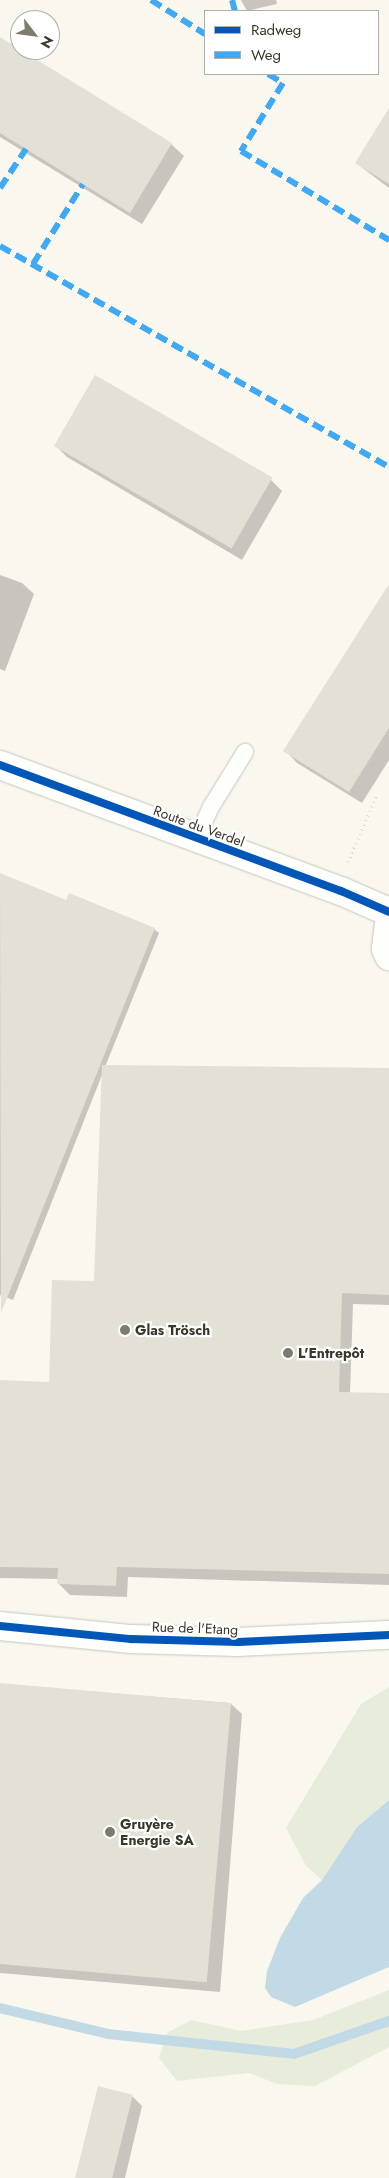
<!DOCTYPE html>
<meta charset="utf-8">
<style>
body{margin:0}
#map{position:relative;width:389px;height:2178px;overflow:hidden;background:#faf7ef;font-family:Jost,sans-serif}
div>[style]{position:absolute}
.green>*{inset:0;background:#e7ecdb}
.water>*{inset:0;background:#c1dae6}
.shadow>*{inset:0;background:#0003}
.stream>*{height:10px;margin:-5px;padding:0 5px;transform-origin:5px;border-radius:5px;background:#c1dae6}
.building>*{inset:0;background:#e3e0d6;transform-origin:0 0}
.path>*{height:3px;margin-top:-1.5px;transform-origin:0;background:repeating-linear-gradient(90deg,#dbdad7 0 1px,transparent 0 5px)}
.roads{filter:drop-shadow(0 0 1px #c8c5bb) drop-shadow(0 0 1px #c8c5bb)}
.service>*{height:16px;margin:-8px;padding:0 8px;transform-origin:8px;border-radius:8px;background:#fefefd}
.minor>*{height:28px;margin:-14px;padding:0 14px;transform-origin:14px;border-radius:14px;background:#fefefd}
.quiet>*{height:6px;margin-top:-3px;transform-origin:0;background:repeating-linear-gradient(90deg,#3fa9f5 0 12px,transparent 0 18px)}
.cycleway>*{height:8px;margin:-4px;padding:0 4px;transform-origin:4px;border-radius:4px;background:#0057b8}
.dots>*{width:14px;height:14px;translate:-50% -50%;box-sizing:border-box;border:2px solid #fff;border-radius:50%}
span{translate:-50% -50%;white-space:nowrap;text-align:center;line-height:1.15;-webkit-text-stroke:4.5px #fff;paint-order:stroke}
.street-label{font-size:14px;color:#3a3628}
.poi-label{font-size:14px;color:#3a3628;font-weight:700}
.left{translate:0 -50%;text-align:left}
.legend{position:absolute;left:204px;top:10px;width:175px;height:65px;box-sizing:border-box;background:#fff;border:1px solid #b0afa9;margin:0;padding:6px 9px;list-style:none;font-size:15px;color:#3a3628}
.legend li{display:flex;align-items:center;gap:10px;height:25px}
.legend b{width:25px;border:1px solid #b0afa9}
.north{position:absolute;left:10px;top:10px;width:50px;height:50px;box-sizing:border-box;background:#fff;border:1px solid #b0afa9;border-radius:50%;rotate:120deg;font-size:14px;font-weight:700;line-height:20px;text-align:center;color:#3a3628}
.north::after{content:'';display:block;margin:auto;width:18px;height:22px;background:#7d7a6e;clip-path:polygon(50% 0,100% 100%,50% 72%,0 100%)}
</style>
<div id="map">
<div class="green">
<i style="clip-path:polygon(389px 1687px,389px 1800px,357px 1827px,322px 1880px,306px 1866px,286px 1828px,361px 1704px)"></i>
<i style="clip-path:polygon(389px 1990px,389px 2047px,315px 2086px,277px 2084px,249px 2073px,177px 2081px,159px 2058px,167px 2033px,191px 2020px,241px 2031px,313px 2020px)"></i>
</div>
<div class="water">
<i style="clip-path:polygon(389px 1800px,389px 1967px,295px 2007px,271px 1997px,265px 1988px,267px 1971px,280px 1938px,303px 1898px,322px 1880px,357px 1827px)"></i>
</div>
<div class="shadow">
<i style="clip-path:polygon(241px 0,276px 0,277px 4px,247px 11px)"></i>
<i style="clip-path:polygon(0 39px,171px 144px,184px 156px,142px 224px,0 137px)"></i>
<i style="clip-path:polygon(389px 111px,389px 188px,356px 163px)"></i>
<i style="clip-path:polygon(55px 445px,271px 480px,282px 491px,242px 560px,67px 457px)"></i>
<i style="clip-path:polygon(0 575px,22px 583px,34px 594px,5px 671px,0 669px)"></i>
<i style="clip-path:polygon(389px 586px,389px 760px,362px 803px,297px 763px,285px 750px)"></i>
<i style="clip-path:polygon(0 875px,67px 901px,154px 929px,159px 933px,105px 1067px,389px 1070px,389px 1305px,353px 1304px,350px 1394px,389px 1395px,389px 1585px,128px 1577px,127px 1597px,70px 1595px,59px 1584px,59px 1579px,0 1578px,0 1382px,50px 1383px,96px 1283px,102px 1075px,13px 1300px,0 1295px)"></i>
<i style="clip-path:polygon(0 1684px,230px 1703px,242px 1714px,220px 1992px,0 1973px)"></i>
<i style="clip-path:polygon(132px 2096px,142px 2106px,125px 2178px,76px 2178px)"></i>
</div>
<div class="stream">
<i style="left:0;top:2008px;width:111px;rotate:13.5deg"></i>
<i style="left:108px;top:2034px;width:187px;rotate:6.1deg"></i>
<i style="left:294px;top:2054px;width:101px;rotate:-19.2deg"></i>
</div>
<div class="building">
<i style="clip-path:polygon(0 37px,172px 143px,130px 213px,0 133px)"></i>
<i style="clip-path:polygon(389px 108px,389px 184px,355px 163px)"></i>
<i style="left:95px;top:375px;width:205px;height:82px;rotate:30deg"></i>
<i style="clip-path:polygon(389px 584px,389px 728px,349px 792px,283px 751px)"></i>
<i style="clip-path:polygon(0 873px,66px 900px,69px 893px,155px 928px,1px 1313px)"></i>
<i style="clip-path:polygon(102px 1065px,389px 1068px,389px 1295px,342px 1293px,339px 1392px,389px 1393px,389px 1574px,117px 1567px,116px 1586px,57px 1584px,58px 1568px,0 1567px,0 1380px,49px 1382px,52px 1280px,94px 1281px)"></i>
<i style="left:0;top:1683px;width:232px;height:280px;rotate:5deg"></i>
<i style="left:98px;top:2086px;width:36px;height:95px;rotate:14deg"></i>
</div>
<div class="path">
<i style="left:348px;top:862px;width:74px;rotate:-66.9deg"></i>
</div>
<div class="roads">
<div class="service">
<i style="left:197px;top:838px;width:34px;rotate:-66deg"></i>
<i style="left:211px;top:807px;width:65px;rotate:-58.3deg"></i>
</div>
<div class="minor">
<i style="left:0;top:765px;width:364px;rotate:20.3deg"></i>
<i style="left:341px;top:891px;width:52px;rotate:23.6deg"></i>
<i style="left:389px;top:924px;width:25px;rotate:97deg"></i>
<i style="left:386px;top:949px;width:8px;rotate:67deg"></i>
<i style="left:0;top:1626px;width:132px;rotate:5.7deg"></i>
<i style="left:131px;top:1639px;width:107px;rotate:1.6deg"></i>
<i style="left:238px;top:1642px;width:151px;rotate:-2.7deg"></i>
</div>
</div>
<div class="quiet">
<i style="left:151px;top:0;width:64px;rotate:32.2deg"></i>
<i style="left:232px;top:0;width:11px;rotate:75deg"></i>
<i style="left:268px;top:74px;width:17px;rotate:31deg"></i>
<i style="left:283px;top:83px;width:80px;rotate:121.7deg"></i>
<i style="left:241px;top:151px;width:173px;rotate:31deg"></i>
<i style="left:0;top:188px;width:47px;rotate:-56.3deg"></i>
<i style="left:0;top:246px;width:447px;rotate:29.6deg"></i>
<i style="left:33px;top:264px;width:94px;rotate:-58deg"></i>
</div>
<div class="cycleway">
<i style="left:0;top:765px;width:364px;rotate:20.3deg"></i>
<i style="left:341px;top:891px;width:52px;rotate:23.6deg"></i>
<i style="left:0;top:1626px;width:132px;rotate:5.7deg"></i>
<i style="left:131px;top:1639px;width:107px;rotate:1.6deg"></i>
<i style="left:238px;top:1642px;width:151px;rotate:-2.7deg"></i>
</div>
<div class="dots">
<i style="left:125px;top:1330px;background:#7d7a6e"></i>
<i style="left:288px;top:1353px;background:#7d7a6e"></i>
<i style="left:110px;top:1832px;background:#7d7a6e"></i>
</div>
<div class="street-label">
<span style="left:199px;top:826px;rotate:20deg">Route du Verdel</span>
<span style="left:195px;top:1628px;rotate:2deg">Rue de l'Etang</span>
</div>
<div class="poi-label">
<span class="left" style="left:135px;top:1330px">Glas Trösch</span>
<span class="left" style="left:298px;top:1353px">L'Entrepôt</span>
<span class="left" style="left:120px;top:1832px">Gruyère<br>Energie SA</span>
</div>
<ul class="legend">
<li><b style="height:6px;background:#0057b8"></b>Radweg</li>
<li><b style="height:6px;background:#3fa9f5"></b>Weg</li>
</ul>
<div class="north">N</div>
</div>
